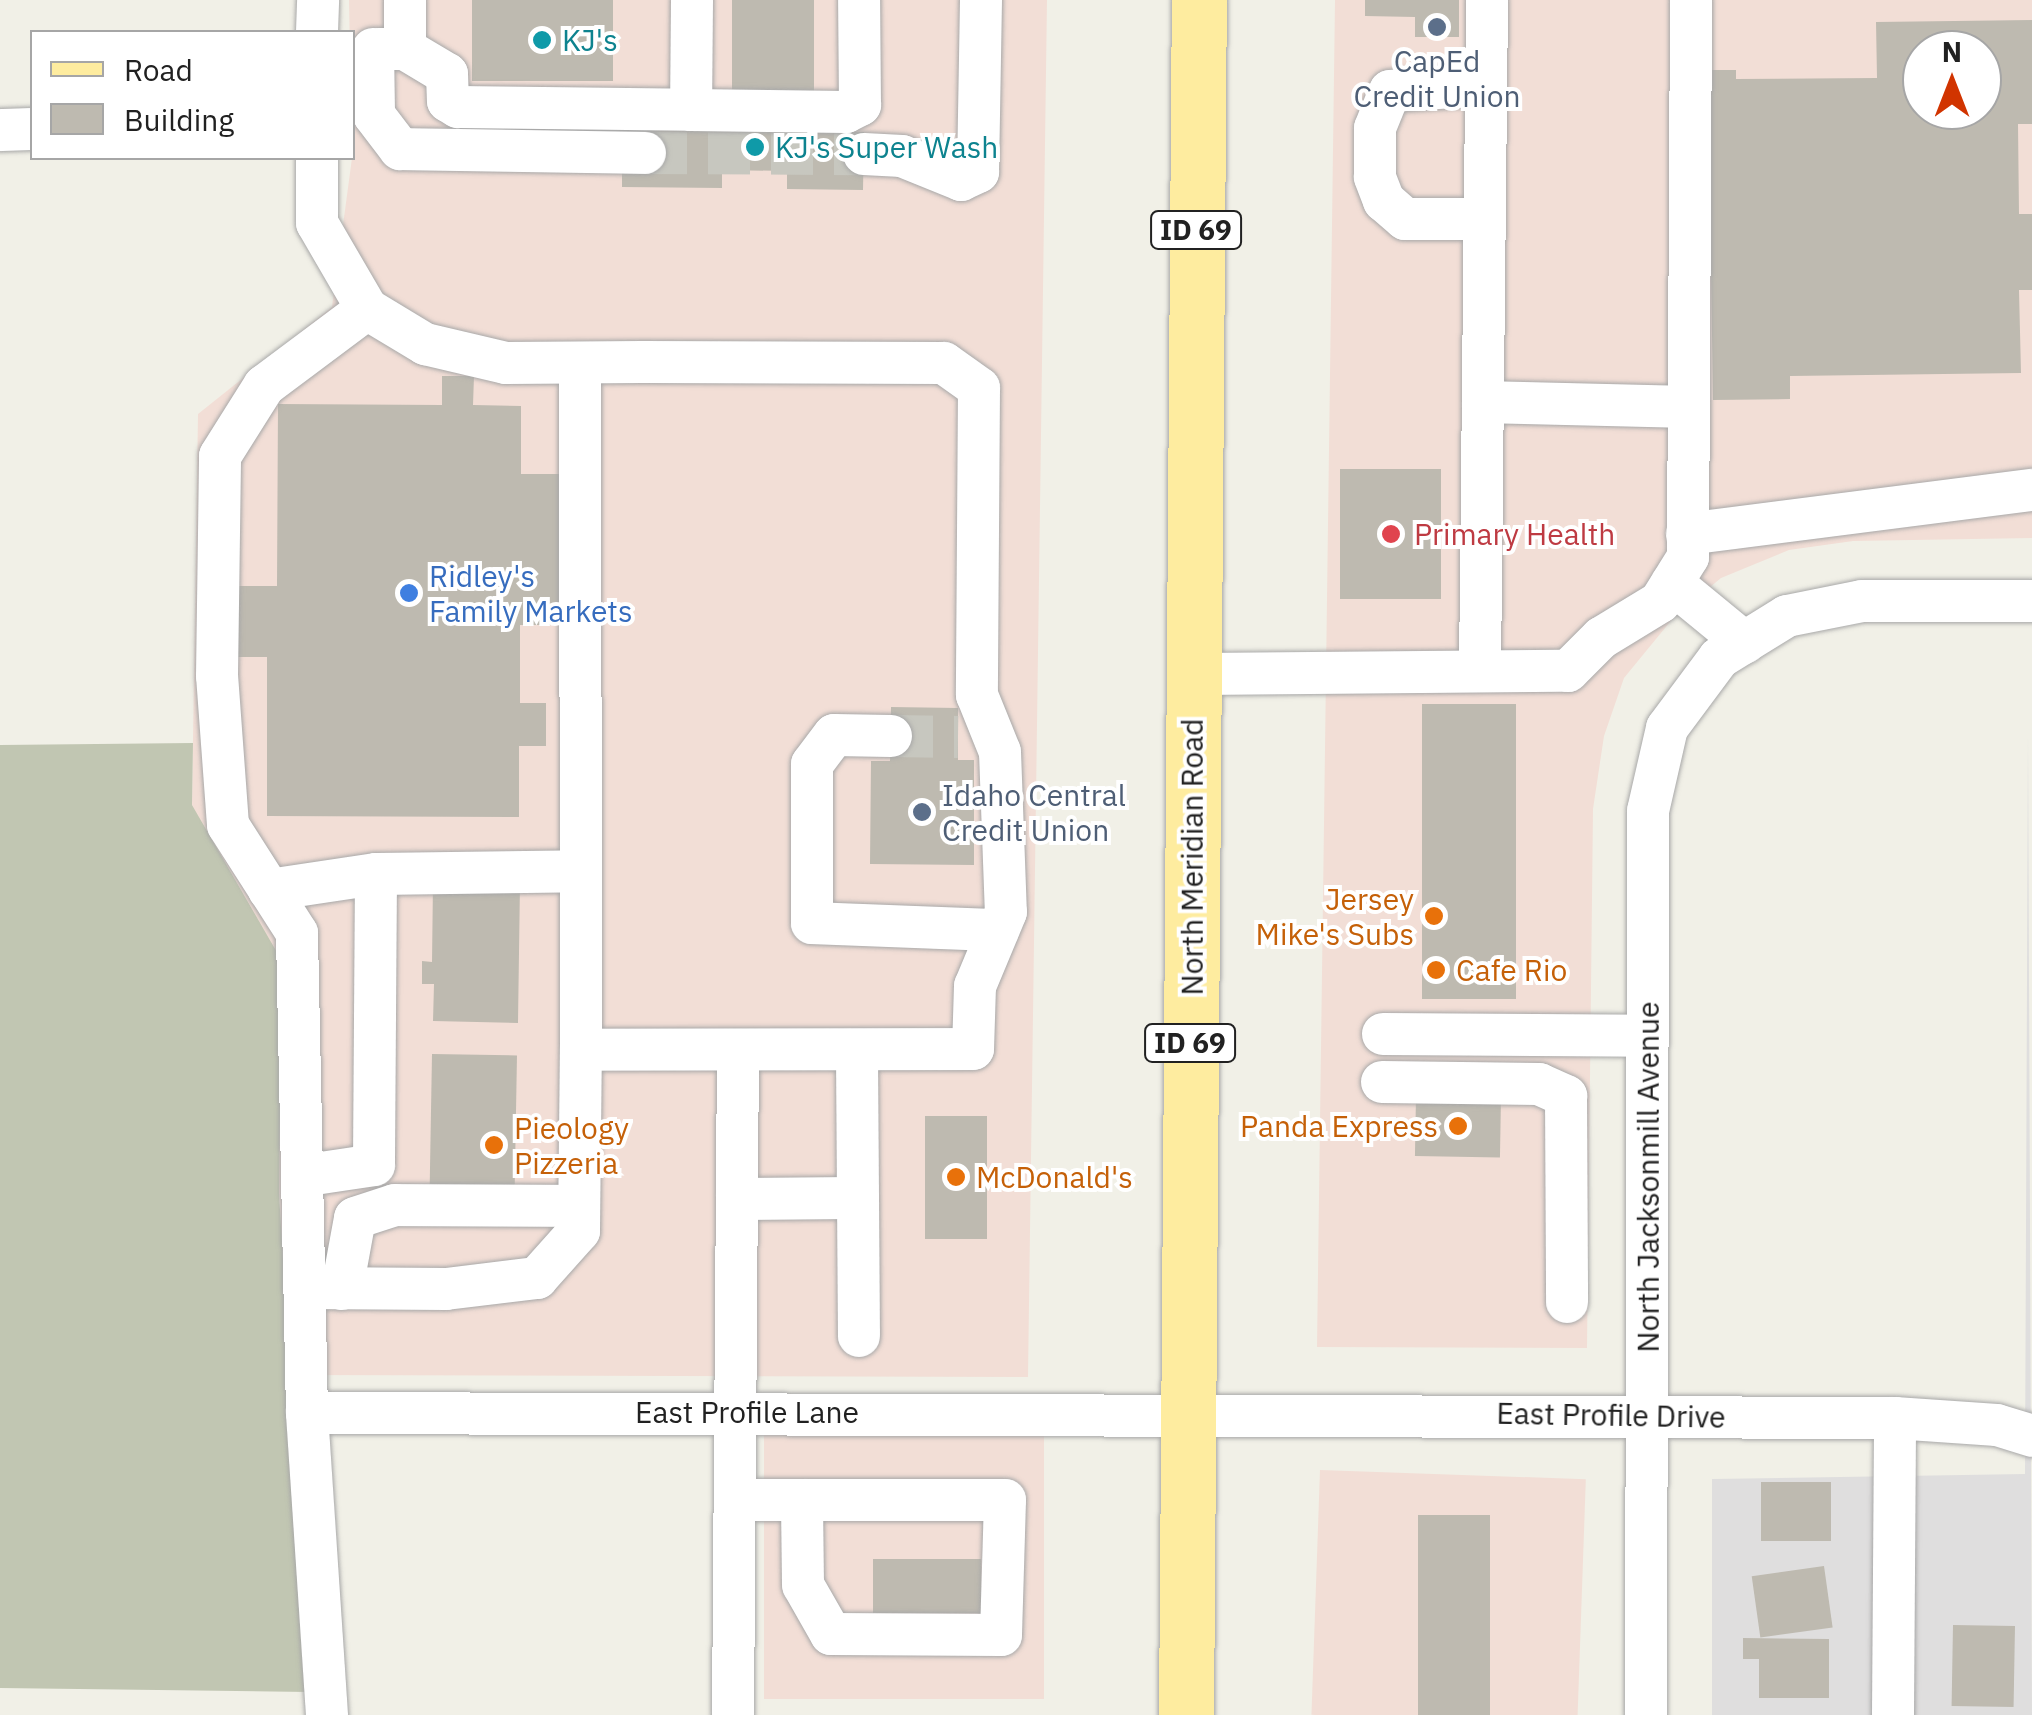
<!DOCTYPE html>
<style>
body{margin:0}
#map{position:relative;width:2032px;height:1715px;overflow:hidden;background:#f1f0e7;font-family:"IBM Plex Sans",sans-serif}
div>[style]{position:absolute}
.residential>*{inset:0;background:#dfdede}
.commercial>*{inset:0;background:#f2ded6;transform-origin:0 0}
.construction>*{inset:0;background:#c1c6b2}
.building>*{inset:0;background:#bebab0;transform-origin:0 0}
.minor-tunnel>*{height:42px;margin-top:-21px;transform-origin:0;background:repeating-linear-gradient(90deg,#c7c7bf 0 42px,transparent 0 63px)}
.roads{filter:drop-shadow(0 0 2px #a8a8a8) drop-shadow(0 0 2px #a8a8a8)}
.minor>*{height:42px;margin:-21px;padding:0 21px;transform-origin:21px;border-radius:21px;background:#fff}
.major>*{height:55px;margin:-27.5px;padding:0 27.5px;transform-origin:27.5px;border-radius:27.5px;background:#feec9f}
.dots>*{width:28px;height:28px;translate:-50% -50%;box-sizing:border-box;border:5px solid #fff;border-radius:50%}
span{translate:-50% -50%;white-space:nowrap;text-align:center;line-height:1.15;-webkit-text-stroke:8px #fff;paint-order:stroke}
.shield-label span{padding:2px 8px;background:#fff;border:2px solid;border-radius:8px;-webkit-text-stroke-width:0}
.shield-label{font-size:28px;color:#212121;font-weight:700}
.culture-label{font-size:30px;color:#0d838f}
.left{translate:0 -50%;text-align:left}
.service-label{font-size:30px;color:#4e5e75}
.health-label{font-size:30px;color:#be3a42}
.shop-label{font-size:30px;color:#366cbe}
.street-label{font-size:30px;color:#212121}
.food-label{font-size:30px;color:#c56008}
.right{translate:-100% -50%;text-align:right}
.legend{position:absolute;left:30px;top:30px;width:325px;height:130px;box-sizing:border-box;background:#fff;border:2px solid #a6a6a6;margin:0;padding:12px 18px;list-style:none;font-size:30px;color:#212121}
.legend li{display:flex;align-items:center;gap:20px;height:50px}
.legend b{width:50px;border:2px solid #a6a6a6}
.north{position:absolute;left:1902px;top:30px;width:100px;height:100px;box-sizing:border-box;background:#fff;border:2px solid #a6a6a6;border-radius:50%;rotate:0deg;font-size:28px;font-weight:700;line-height:40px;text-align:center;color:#212121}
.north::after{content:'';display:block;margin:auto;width:35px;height:45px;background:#d13400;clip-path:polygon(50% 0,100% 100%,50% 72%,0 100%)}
</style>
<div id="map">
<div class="residential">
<i style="clip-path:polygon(2028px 730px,2032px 1715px,1712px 1715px,1712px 1479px,2025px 1474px)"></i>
</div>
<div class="commercial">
<i style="clip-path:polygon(349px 0,1047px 0,1028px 1377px,290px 1375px,279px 1193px,192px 805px,198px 414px,332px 307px,352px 158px)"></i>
<i style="clip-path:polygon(evenodd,1335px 0,2032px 0,2032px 538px,1853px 541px,1789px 550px,1721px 578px,1674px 617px,1624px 678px,1604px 736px,1593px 809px,1587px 1348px,1317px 1347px,1335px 0,1922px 50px,1982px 50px,1982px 110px,1922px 110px,1922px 50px)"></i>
<i style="left:1044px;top:1431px;width:268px;height:280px;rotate:90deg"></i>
<i style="left:1320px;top:1470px;width:266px;height:245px;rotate:2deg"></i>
</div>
<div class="construction">
<i style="clip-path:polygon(193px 743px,192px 805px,282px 961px,279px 1193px,309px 1692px,0 1688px,0 745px)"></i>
</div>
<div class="building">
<i style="left:472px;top:0;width:141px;height:81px"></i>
<i style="left:732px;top:0;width:82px;height:95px"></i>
<i style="clip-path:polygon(1365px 0,1459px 0,1459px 37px,1415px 37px,1415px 17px,1365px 16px)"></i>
<i style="clip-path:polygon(evenodd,2032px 20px,2032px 124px,2018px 124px,2019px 214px,2032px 214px,2032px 290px,2019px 290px,2021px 373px,1790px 376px,1790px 399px,1713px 400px,1708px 70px,1736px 70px,1736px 79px,1877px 78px,1876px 22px,2032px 20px,1922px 50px,1982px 50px,1982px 110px,1922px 110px,1922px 50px)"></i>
<i style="clip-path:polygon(647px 129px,864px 132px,863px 190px,787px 189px,787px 171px,722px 170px,722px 188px,622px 187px,622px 162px,646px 163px)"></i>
<i style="clip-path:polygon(442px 376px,474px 376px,473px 405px,521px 406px,521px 474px,560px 474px,559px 625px,520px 625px,520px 703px,546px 703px,546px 746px,519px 746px,519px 817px,267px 816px,267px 657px,235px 657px,235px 586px,277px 586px,278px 404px,442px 405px)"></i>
<i style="left:1441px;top:469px;width:130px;height:101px;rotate:90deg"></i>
<i style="left:1422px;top:704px;width:94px;height:295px"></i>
<i style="clip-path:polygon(891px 707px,958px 708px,958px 760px,974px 760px,974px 865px,870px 864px,871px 761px,890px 761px)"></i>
<i style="clip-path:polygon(433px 882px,520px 883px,518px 1023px,433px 1021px,434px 984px,422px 984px,422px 961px,432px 962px)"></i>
<i style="left:432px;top:1054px;width:85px;height:140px;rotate:1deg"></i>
<i style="left:1416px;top:1096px;width:85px;height:60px;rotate:1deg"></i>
<i style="left:925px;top:1116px;width:62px;height:123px"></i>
<i style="left:1761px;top:1482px;width:70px;height:59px"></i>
<i style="left:1490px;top:1515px;width:200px;height:72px;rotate:90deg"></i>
<i style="left:873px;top:1559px;width:108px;height:54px"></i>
<i style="left:1824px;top:1566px;width:62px;height:73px;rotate:82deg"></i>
<i style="left:1953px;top:1625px;width:62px;height:81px;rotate:1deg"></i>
<i style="clip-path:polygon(1743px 1638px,1829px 1639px,1829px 1698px,1759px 1698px,1759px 1659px,1743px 1659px)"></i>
</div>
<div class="minor-tunnel">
<i style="left:645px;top:153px;width:219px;rotate:0.3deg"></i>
<i style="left:891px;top:736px;width:67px;rotate:0.9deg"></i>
</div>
<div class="roads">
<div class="minor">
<i style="left:692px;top:0;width:110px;rotate:90.5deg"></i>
<i style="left:691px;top:110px;width:155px;rotate:0.7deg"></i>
<i style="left:846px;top:112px;width:16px;rotate:-27deg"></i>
<i style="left:860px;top:105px;width:105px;rotate:-90.5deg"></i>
<i style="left:317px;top:32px;width:32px;rotate:-88deg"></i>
<i style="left:373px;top:49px;width:66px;rotate:89.1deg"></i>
<i style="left:374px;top:115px;width:43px;rotate:52.6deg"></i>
<i style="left:400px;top:149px;width:245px;rotate:0.9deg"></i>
<i style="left:378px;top:49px;width:27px"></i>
<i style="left:405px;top:49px;width:49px;rotate:-90deg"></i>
<i style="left:405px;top:49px;width:49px;rotate:30.8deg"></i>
<i style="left:447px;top:74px;width:27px;rotate:88deg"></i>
<i style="left:448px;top:101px;width:12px;rotate:31deg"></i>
<i style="left:458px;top:107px;width:233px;rotate:0.7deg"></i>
<i style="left:0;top:130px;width:32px;rotate:-2deg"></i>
<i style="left:864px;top:154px;width:38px;rotate:3deg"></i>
<i style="left:902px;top:156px;width:64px;rotate:22.1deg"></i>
<i style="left:961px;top:180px;width:19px;rotate:-25deg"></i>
<i style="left:978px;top:172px;width:172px;rotate:-89deg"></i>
<i style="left:317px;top:158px;width:65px;rotate:90deg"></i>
<i style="left:317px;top:223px;width:99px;rotate:59.8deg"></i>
<i style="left:1485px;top:219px;width:80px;rotate:180deg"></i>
<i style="left:1405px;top:219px;width:28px;rotate:-139deg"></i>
<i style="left:1384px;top:201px;width:26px;rotate:-111deg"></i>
<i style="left:1375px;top:177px;width:49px;rotate:-90deg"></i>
<i style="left:1375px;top:128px;width:40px;rotate:-68deg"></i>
<i style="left:1390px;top:91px;width:96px;rotate:-3.6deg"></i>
<i style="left:1483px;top:402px;width:206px;rotate:1.4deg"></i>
<i style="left:1687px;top:534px;width:348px;rotate:-7.3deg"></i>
<i style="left:1672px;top:583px;width:94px;rotate:39.4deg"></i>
<i style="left:1480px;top:671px;width:671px;rotate:-89.4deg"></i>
<i style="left:1193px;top:674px;width:375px;rotate:-0.5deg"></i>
<i style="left:1568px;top:671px;width:47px;rotate:-45deg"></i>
<i style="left:1601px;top:638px;width:69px;rotate:-31.4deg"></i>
<i style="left:1660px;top:602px;width:53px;rotate:-58.1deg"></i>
<i style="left:1688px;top:557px;width:557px;rotate:-89.69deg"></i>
<i style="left:891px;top:736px;width:57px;rotate:-179deg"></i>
<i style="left:834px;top:735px;width:36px;rotate:127deg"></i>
<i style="left:812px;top:764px;width:159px;rotate:90deg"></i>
<i style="left:812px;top:923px;width:186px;rotate:2.2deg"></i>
<i style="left:376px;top:874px;width:205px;rotate:-0.8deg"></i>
<i style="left:269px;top:890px;width:108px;rotate:-8.5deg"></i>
<i style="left:376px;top:874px;width:291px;rotate:90.4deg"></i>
<i style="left:374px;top:1165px;width:68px;rotate:171.5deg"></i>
<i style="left:1383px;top:1034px;width:265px;rotate:0.4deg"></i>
<i style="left:1382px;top:1082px;width:157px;rotate:0.7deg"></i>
<i style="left:1539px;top:1084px;width:30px;rotate:24deg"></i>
<i style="left:1566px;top:1096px;width:206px;rotate:89.7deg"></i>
<i style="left:858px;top:1198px;width:138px;rotate:89.6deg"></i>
<i style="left:737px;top:1199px;width:121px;rotate:-0.5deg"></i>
<i style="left:858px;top:1198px;width:146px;rotate:-90.4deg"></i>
<i style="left:310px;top:1288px;width:136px;rotate:0.4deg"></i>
<i style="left:446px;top:1289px;width:92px;rotate:-6.9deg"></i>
<i style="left:537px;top:1278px;width:63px;rotate:-48.2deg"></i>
<i style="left:579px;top:1231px;width:181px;rotate:-89.4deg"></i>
<i style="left:342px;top:1289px;width:72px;rotate:-79.6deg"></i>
<i style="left:355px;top:1218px;width:42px;rotate:-18deg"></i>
<i style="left:395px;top:1205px;width:183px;rotate:0.3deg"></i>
<i style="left:307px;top:1413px;width:1588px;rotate:0.18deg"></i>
<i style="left:1895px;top:1418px;width:102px;rotate:3.9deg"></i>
<i style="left:1997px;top:1425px;width:37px;rotate:17deg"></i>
<i style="left:735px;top:1500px;width:270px"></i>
<i style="left:1005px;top:1500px;width:135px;rotate:91.7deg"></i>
<i style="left:1001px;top:1635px;width:170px;rotate:-179.7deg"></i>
<i style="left:831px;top:1634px;width:56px;rotate:-119.7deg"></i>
<i style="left:803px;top:1585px;width:85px;rotate:-90.7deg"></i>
<i style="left:327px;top:1715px;width:303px;rotate:-93.8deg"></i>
<i style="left:307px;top:1413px;width:480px;rotate:-91.2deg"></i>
<i style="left:297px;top:933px;width:128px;rotate:-122.6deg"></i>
<i style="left:228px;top:825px;width:149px;rotate:-94.2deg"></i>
<i style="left:217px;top:676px;width:220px;rotate:-89.2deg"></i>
<i style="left:220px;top:456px;width:83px;rotate:-57.8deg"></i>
<i style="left:264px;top:386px;width:129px;rotate:-36.8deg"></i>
<i style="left:367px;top:309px;width:68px;rotate:31.1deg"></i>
<i style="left:425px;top:344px;width:83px;rotate:13.2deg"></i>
<i style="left:506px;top:363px;width:136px;rotate:-0.4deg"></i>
<i style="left:642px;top:362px;width:302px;rotate:0.2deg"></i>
<i style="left:944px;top:363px;width:43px;rotate:35.5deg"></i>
<i style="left:979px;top:388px;width:307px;rotate:90.4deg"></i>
<i style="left:977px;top:695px;width:61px;rotate:68deg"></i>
<i style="left:1000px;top:752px;width:160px;rotate:87.9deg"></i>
<i style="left:1006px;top:912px;width:80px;rotate:112.7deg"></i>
<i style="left:975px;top:986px;width:63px;rotate:91.8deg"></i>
<i style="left:973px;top:1049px;width:392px;rotate:179.9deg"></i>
<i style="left:581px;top:1050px;width:687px;rotate:-90.08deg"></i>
<i style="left:733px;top:1715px;width:664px;rotate:-89.57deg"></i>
<i style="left:1646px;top:1715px;width:904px;rotate:-89.87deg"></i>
<i style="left:1648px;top:811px;width:85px;rotate:-77.1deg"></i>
<i style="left:1667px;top:728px;width:87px;rotate:-53.4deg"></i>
<i style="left:1719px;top:658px;width:80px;rotate:-31.7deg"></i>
<i style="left:1787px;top:616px;width:76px;rotate:-11.3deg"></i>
<i style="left:1862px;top:601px;width:170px"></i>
<i style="left:1893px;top:1715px;width:297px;rotate:-89.6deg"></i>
</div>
<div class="major">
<i style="left:1186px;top:1715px;width:1715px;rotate:-89.57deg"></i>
</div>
</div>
<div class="dots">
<i style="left:1437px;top:27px;background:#5c6f8a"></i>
<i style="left:542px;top:40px;background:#0f9aa8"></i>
<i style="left:755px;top:147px;background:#0f9aa8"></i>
<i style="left:1391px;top:534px;background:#e0444e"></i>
<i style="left:409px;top:593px;background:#3f7fe0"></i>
<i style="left:922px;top:812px;background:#5c6f8a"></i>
<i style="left:1434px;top:916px;background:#e8710a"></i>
<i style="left:1436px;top:970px;background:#e8710a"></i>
<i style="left:1458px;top:1126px;background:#e8710a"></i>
<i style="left:494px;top:1145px;background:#e8710a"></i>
<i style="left:956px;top:1177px;background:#e8710a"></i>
</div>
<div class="shield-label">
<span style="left:1196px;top:230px">ID 69</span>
<span style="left:1190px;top:1043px">ID 69</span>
</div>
<div class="culture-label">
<span class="left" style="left:562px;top:40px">KJ's</span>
<span class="left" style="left:775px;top:147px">KJ's Super Wash</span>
</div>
<div class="service-label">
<span style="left:1437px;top:78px">CapEd<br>Credit Union</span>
<span class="left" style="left:942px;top:812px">Idaho Central<br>Credit Union</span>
</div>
<div class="health-label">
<span class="left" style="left:1414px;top:534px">Primary Health</span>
</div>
<div class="shop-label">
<span class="left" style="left:429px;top:593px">Ridley's<br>Family Markets</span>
</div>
<div class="street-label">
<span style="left:1192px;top:857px;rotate:-90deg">North Meridian Road</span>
<span style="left:1648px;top:1177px;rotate:-90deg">North Jacksonmill Avenue</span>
<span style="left:747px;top:1412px">East Profile Lane</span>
<span style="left:1611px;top:1415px;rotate:1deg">East Profile Drive</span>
</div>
<div class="food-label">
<span class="right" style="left:1414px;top:916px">Jersey<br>Mike's Subs</span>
<span class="left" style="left:1456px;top:970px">Cafe Rio</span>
<span class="right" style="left:1438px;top:1126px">Panda Express</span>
<span class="left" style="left:514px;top:1145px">Pieology<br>Pizzeria</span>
<span class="left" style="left:976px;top:1177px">McDonald's</span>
</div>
<ul class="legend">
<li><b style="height:12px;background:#feec9f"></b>Road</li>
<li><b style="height:28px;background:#bebab0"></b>Building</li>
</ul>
<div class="north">N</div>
</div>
